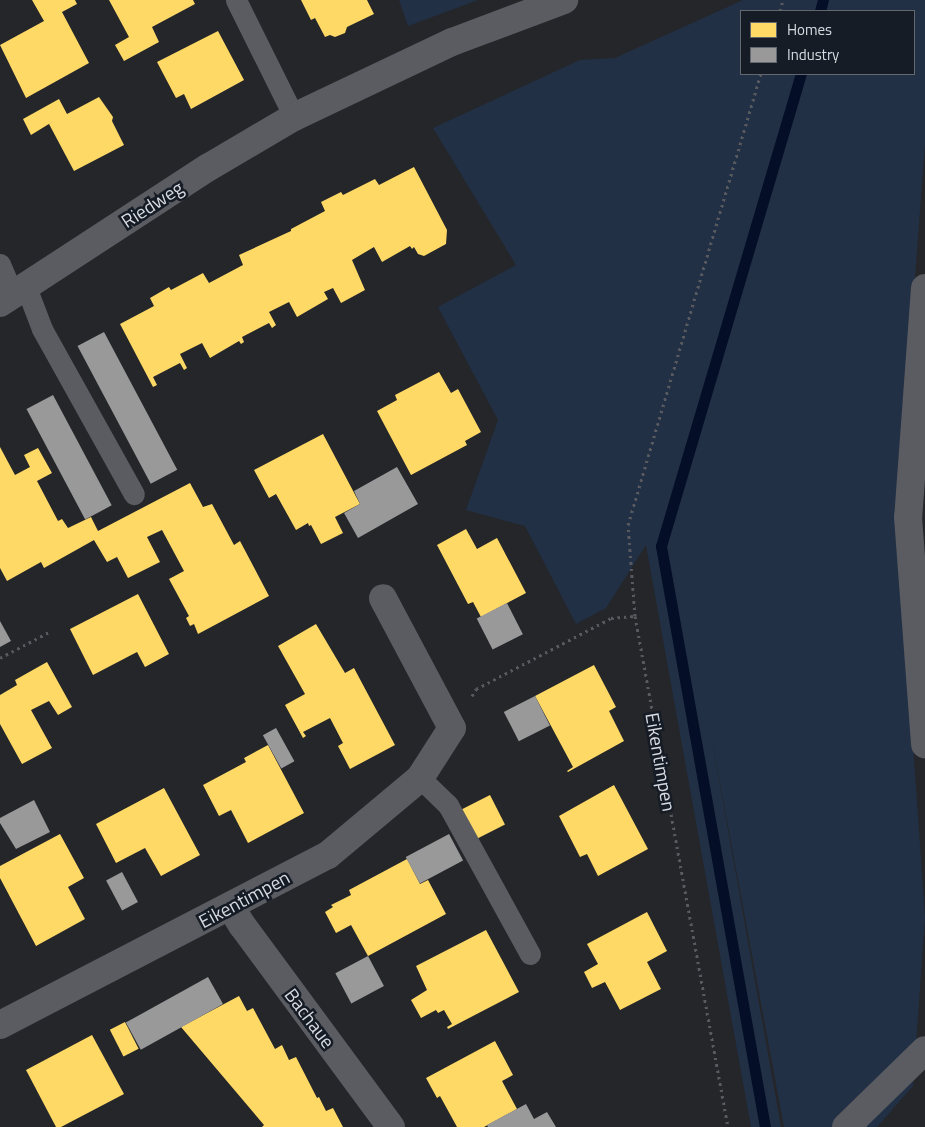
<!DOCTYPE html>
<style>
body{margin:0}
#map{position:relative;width:925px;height:1127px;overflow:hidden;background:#24262a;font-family:"Titillium Web",sans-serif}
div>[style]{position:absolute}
.green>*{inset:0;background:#223045}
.homes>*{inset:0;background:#ffd966;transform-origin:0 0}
.industry>*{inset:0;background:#999;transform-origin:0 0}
.stream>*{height:11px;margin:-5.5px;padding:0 5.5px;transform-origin:5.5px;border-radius:5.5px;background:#040e26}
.path>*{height:3px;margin-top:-1.5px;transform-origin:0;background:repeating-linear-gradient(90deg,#585a5f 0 2.5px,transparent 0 6.5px)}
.lane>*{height:21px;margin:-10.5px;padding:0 10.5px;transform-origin:10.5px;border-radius:10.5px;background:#5a5c61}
.street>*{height:28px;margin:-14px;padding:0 14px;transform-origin:14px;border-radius:14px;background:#5a5c61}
span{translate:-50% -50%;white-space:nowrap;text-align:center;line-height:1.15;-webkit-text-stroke:5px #161c25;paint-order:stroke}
.street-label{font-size:19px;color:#d7dbe1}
.legend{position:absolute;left:740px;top:10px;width:175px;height:65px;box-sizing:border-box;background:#161c25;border:1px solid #636870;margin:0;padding:6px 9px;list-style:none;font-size:15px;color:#d7dbe1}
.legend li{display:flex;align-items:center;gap:10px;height:25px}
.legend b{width:25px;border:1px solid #636870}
</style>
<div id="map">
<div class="green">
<i style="clip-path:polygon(399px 0,478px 0,408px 26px)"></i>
<i style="clip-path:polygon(evenodd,743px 0,925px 0,925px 144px,897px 516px,925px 917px,913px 1086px,877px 1127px,784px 1127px,710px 729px,781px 1127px,751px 1127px,646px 545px,606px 608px,576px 624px,525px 526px,466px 510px,498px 420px,438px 307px,516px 265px,433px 128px,580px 60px,615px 58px,743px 0,741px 11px,914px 11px,914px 74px,741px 74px,741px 11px)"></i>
</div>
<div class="homes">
<i style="clip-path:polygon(32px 0,75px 0,77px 4px,62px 12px,89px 63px,26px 98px,0 45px,44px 21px)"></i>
<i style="clip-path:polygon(109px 0,193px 0,195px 4px,152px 27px,159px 42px,124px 61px,115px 45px,129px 37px)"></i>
<i style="clip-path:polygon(301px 0,367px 0,374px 14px,347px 27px,345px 33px,335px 37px,330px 35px,325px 37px,315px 18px,311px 20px)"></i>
<i style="clip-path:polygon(218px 31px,244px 80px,191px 109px,184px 94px,176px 98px,157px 62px)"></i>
<i style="clip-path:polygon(99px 97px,113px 117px,112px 121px,124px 145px,74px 171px,49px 124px,57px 119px,31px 135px,23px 119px,59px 99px,67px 114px)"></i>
<i style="clip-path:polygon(414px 167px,447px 230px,446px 244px,424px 256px,418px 254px,414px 247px,412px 249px,410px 246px,382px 262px,374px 247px,352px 260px,365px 290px,341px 303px,333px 288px,324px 292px,328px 299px,297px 317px,289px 302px,269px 312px,276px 325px,272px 328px,269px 323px,242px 337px,244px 342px,241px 344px,239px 341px,210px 358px,202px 343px,180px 354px,187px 368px,184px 370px,180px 363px,153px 377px,157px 385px,153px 387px,120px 324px,154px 306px,150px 298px,169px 287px,171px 290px,203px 273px,209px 283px,243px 265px,239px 255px,291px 231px,291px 229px,325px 211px,321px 202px,341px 192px,343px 195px,375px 179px,379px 185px)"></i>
<i style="clip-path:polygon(439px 372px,451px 393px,458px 389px,481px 432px,465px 441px,467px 445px,411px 475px,377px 411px,397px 400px,395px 395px)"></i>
<i style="clip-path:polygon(323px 434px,360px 504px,335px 517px,343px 533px,321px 544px,311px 525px,309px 526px,308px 523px,296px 530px,276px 494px,269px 498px,254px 470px)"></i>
<i style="clip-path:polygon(0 447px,15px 475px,30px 467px,24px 455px,38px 448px,52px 473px,37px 481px,58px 521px,62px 519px,68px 528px,91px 517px,98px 531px,190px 483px,203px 507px,212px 504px,234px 545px,240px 541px,269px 596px,198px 634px,194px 624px,190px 626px,186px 618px,189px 616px,169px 579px,184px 571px,162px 530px,147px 537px,160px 562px,128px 578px,117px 557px,107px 562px,91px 535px,94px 540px,78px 549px,44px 568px,41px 562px,7px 581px,0 568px)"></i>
<i style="clip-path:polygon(466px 529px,477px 549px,497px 538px,526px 593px,481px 617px,473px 602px,468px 604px,437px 545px)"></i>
<i style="clip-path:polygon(138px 594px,169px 654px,145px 667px,137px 652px,93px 675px,70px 629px)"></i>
<i style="clip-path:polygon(316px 624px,345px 673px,354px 668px,395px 745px,350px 769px,338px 746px,343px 743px,330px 718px,303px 732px,306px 736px,303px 738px,285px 705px,305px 694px,278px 646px)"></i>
<i style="clip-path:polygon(47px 662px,72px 707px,58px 715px,49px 701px,31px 710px,52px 748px,22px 764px,0 724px,0 695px,17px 685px,15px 680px)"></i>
<i style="clip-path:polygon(594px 665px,616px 707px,609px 711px,624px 741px,568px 772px,567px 771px,573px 767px,535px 696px)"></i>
<i style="clip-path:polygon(268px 745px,304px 813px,248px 843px,231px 810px,219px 816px,203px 785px,246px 762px,244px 758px)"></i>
<i style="clip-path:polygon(614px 785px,648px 849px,598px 876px,587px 854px,580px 857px,559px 816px)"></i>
<i style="clip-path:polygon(164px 788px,200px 855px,161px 876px,145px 848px,116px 863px,96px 824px)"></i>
<i style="left:490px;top:795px;width:33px;height:32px;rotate:63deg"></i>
<i style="clip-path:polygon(60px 834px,84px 878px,68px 887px,85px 919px,36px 946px,0 878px,0 866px)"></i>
<i style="clip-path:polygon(407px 859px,420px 884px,428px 880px,446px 914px,368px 956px,351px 925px,336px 933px,325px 912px,333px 907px,331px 905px,351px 895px,349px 890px)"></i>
<i style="clip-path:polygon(647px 912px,667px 951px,647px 962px,661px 989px,620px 1010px,605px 982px,592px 988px,584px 972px,598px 964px,587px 944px)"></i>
<i style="clip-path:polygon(486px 930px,519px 992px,448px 1029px,447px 1027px,452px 1024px,444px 1010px,438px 1013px,436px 1010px,421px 1018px,411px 1000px,427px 990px,416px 966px)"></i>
<i style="clip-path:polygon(239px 996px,247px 1011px,253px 1008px,275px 1049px,282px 1045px,289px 1060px,296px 1057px,317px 1098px,319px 1097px,326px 1111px,333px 1108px,343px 1127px,262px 1127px,264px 1125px,181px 1027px)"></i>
<i style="left:125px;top:1022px;width:30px;height:17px;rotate:63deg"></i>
<i style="clip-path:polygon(92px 1035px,124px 1094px,61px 1127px,56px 1127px,26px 1070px)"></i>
<i style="clip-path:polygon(495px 1041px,513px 1075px,502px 1081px,517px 1109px,484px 1127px,457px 1127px,440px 1096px,437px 1098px,426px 1078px)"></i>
</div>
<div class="industry">
<i style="left:104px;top:332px;width:156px;height:30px;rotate:62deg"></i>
<i style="left:53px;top:395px;width:125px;height:30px;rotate:62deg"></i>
<i style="clip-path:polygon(397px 467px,418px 504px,358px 538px,344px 513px,360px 504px,354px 491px)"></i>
<i style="left:507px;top:603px;width:35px;height:34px;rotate:63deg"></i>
<i style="clip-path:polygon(0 621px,11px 641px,0 647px)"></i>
<i style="left:535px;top:696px;width:33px;height:35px;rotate:63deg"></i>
<i style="left:276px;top:728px;width:38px;height:15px;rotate:61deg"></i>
<i style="clip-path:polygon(34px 800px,50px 832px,16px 849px,0 823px,0 818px)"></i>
<i style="left:449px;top:834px;width:30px;height:49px;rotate:62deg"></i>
<i style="left:122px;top:872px;width:34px;height:18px;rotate:62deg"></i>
<i style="left:368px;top:956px;width:34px;height:37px;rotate:62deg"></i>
<i style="left:208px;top:977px;width:31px;height:94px;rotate:61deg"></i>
<i style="clip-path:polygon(526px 1104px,534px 1119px,547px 1112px,556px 1127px,488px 1127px,487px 1125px)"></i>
</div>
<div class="stream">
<i style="left:820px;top:11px;width:11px;rotate:-75deg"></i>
<i style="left:765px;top:1127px;width:590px;rotate:-100.15deg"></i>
<i style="left:661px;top:546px;width:492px;rotate:-73.5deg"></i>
</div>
<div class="path">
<i style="left:780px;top:11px;width:11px;rotate:-75deg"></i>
<i style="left:635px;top:616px;width:91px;rotate:-94.4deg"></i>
<i style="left:628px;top:525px;width:470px;rotate:-73.6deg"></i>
<i style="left:0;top:658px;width:58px;rotate:-27.9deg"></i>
<i style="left:472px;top:696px;width:8px;rotate:-60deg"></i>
<i style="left:476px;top:689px;width:153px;rotate:-27.7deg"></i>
<i style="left:611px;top:618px;width:24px;rotate:-5deg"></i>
<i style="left:635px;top:616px;width:519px;rotate:79.69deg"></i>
</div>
<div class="lane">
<i style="left:236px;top:0;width:131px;rotate:63.6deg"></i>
<i style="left:0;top:264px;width:34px;rotate:67deg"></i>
<i style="left:26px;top:287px;width:45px;rotate:69.1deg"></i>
<i style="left:42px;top:329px;width:189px;rotate:60.9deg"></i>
<i style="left:420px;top:778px;width:39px;rotate:44deg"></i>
<i style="left:448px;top:805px;width:170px;rotate:61.2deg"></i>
</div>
<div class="street">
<i style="left:925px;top:288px;width:230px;rotate:94.2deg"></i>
<i style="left:908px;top:517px;width:228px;rotate:85.7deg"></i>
<i style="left:0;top:303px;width:249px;rotate:-33.1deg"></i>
<i style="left:209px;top:167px;width:99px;rotate:-30.5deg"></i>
<i style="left:294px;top:117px;width:175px;rotate:-25.4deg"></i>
<i style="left:452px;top:42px;width:120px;rotate:-20.6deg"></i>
<i style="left:231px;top:907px;width:21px;rotate:59deg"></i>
<i style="left:242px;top:925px;width:251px;rotate:53.6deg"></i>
<i style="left:0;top:1025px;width:369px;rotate:-27.4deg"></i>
<i style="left:328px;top:855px;width:120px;rotate:-39.9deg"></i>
<i style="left:420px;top:778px;width:59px;rotate:-57.4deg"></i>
<i style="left:452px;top:728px;width:147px;rotate:-118deg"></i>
<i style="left:846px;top:1127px;width:110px;rotate:-44.3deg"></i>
</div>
<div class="street-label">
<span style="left:152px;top:204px;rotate:-33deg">Riedweg</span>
<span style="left:661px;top:762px;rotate:80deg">Eikentimpen</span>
<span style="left:244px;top:899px;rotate:-28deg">Eikentimpen</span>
<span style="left:310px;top:1018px;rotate:53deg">Bachaue</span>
</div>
<ul class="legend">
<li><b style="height:14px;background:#ffd966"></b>Homes</li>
<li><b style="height:14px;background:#999"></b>Industry</li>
</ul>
</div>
